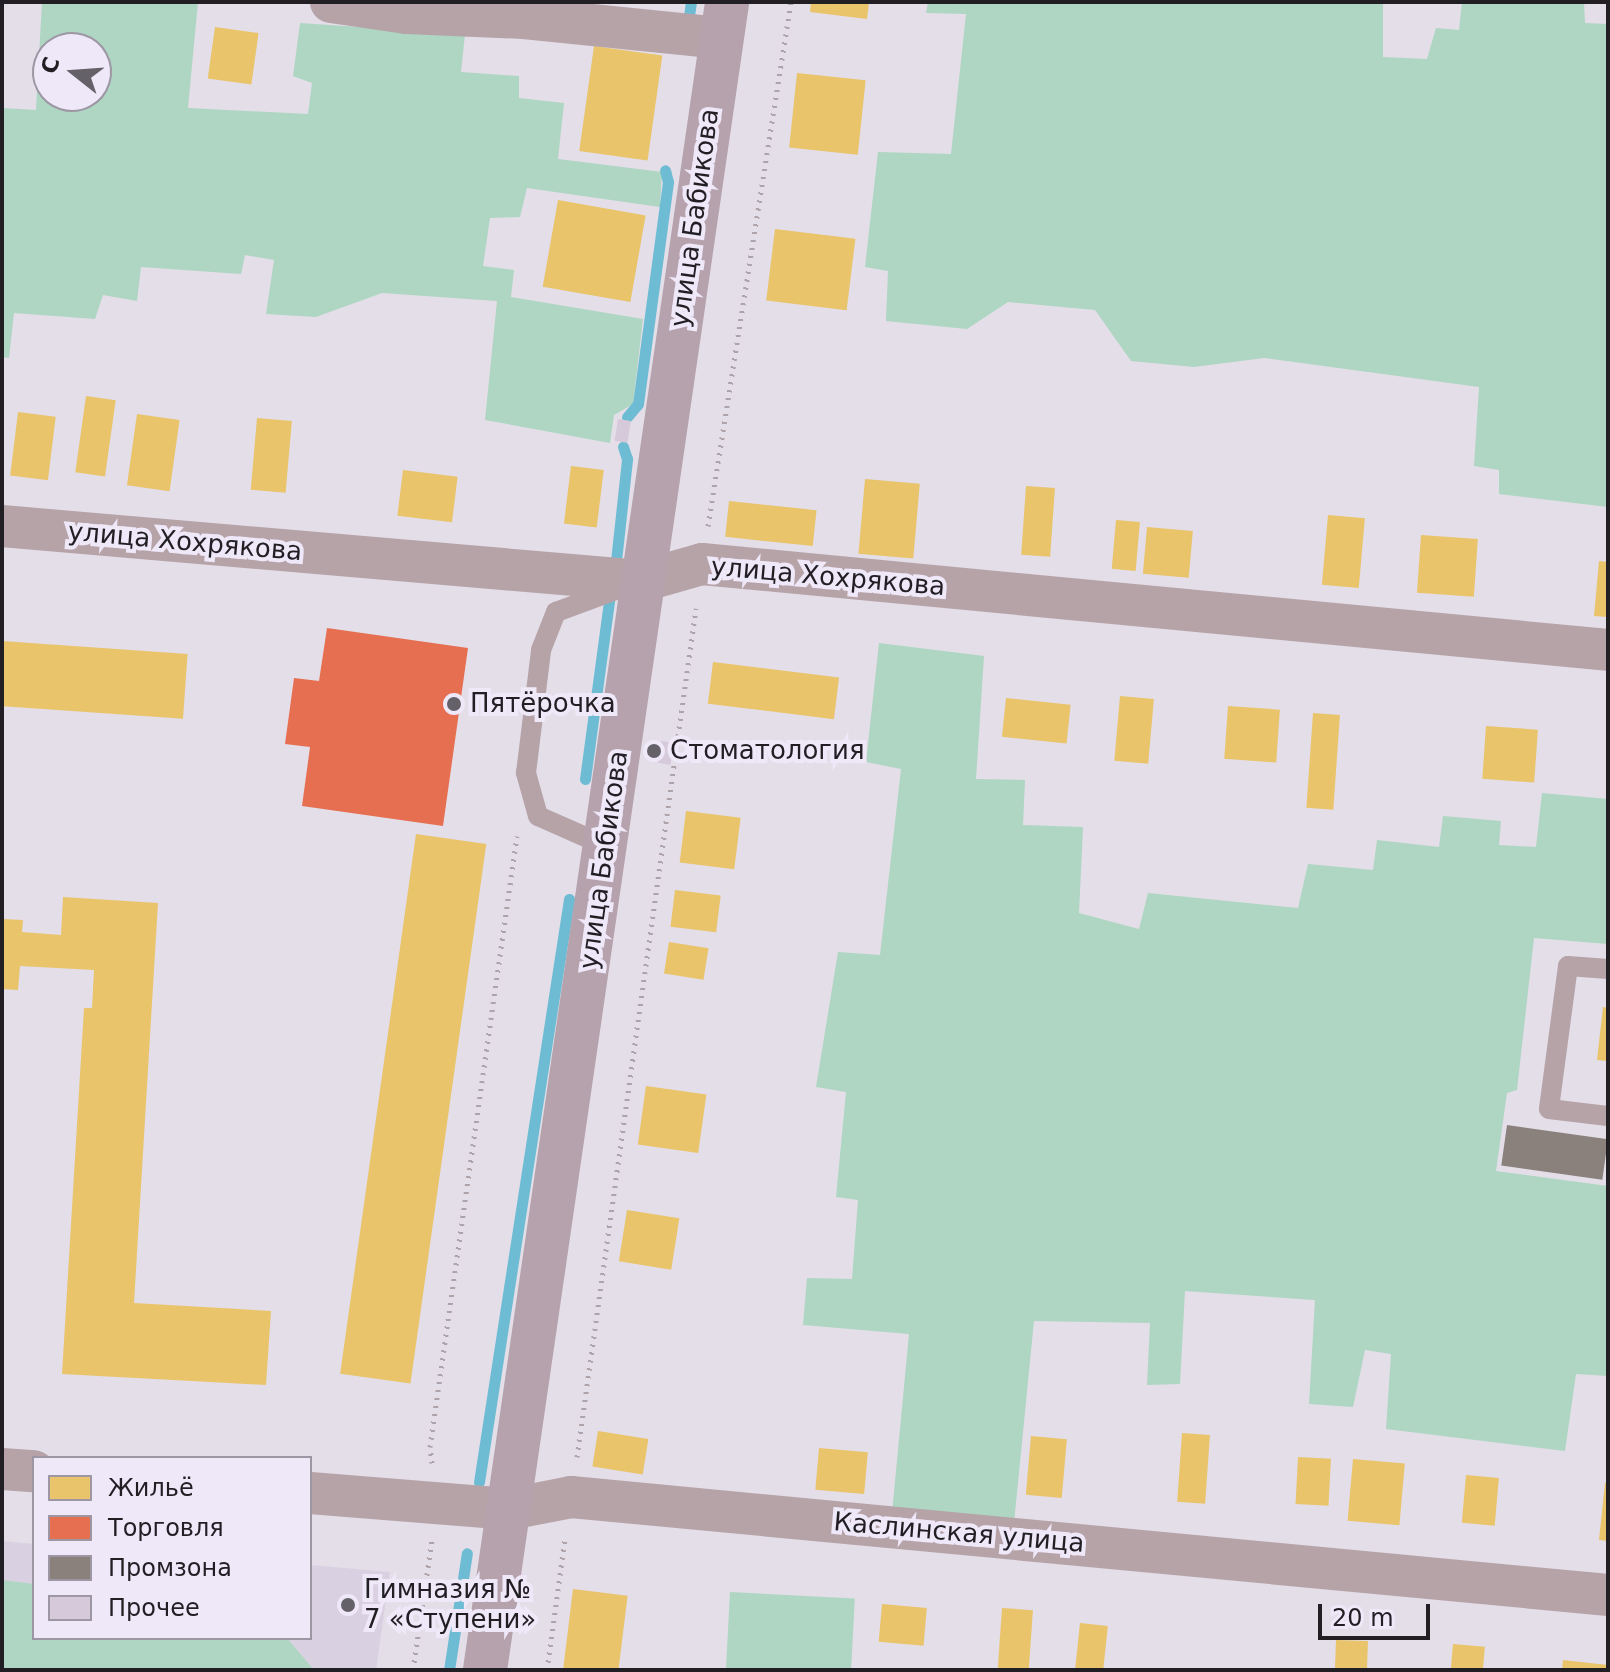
<!DOCTYPE html>
<meta charset="utf-8">
<style>
body{margin:0}
#map{position:relative;width:1610px;height:1672px;overflow:hidden;background:#e3dee8;font-family:"DejaVu Sans",sans-serif}
div>[style]{position:absolute}
.built>*{inset:0;background:#d9d1e2}
.green>*{inset:0;background:#aed6c2;transform-origin:0 0}
.homes>*{inset:0;background:#e9c46a;transform-origin:0 0}
.shops>*{inset:0;background:#e76f51}
.industry>*{inset:0;background:#8a817c;transform-origin:0 0}
.stream>*{height:11px;margin:-5.5px;padding:0 5.5px;transform-origin:5.5px;border-radius:5.5px;background:#6ebcd4}
.building>*{inset:0;background:#d6c9da;transform-origin:0 0}
.path>*{height:5px;margin-top:-2.5px;transform-origin:0;background:repeating-linear-gradient(90deg,#aea3a9 0 2px,transparent 0 8px)}
.service>*{height:20px;margin:-10px;padding:0 10px;transform-origin:10px;border-radius:10px;background:#b6a3a8}
.minor>*{height:42px;margin:-21px;padding:0 21px;transform-origin:21px;border-radius:21px;background:#b6a3a8}
.primary>*{height:44px;margin:-22px;padding:0 22px;transform-origin:22px;border-radius:22px;background:#b5a2ac}
.dots>*{width:22px;height:22px;translate:-50% -50%;box-sizing:border-box;border:4px solid #efe8f9;border-radius:50%}
span{translate:-50% -50%;white-space:nowrap;text-align:center;line-height:1.15;-webkit-text-stroke:8px #efe8f9;paint-order:stroke}
.street-label{font-size:26px;color:#211e24}
.poi-label{font-size:26px;color:#211e24}
.left{translate:0 -50%;text-align:left}
.frame{position:absolute;inset:0;border:4px solid #211e24;pointer-events:none}
.legend{position:absolute;left:32px;top:1456px;width:280px;height:184px;box-sizing:border-box;background:#efe8f9;border:2px solid #9d97a4;margin:0;padding:10px 14px;list-style:none;font-size:24px;color:#211e24}
.legend li{display:flex;align-items:center;gap:16px;height:40px}
.legend b{width:40px;border:2px solid #9d97a4}
.north{position:absolute;left:32px;top:32px;width:80px;height:80px;box-sizing:border-box;background:#efe8f9;border:2px solid #9d97a4;border-radius:50%;rotate:287deg;font-size:22px;font-weight:700;line-height:32px;text-align:center;color:#211e24}
.north::after{content:'';display:block;margin:auto;width:28px;height:36px;background:#656169;clip-path:polygon(50% 0,100% 100%,50% 72%,0 100%)}
.scale{position:absolute;left:1318px;top:1604px;width:112px;height:36px;box-sizing:border-box;border:4px solid #211e24;border-top:0;padding-left:10px;font-size:24px;line-height:28px;white-space:nowrap;color:#211e24;-webkit-text-stroke:6px #efe8f9;paint-order:stroke}
</style>
<div id="map">
<div class="built">
<i style="clip-path:polygon(2px 1541px,34px 1544px,34px 1638px,310px 1638px,310px 1565px,390px 1572px,376px 1670px,2px 1670px)"></i>
</div>
<div class="green">
<i style="clip-path:polygon(evenodd,42px 2px,198px 2px,188px 108px,308px 114px,312px 83px,293px 76px,300px 23px,465px 34px,461px 72px,519px 76px,519px 98px,564px 103px,558px 159px,662px 172px,660px 207px,527px 188px,520px 217px,490px 218px,483px 266px,514px 270px,511px 297px,643px 319px,633px 404px,614px 415px,610px 443px,485px 420px,497px 301px,382px 293px,316px 317px,266px 314px,274px 260px,245px 255px,241px 274px,141px 267px,137px 301px,103px 295px,95px 319px,14px 313px,9px 358px,2px 357px,2px 108px,36px 110px,42px 2px,48px 48px,96px 48px,96px 96px,48px 96px,48px 48px)"></i>
<i style="clip-path:polygon(928px 2px,1383px 3px,1383px 57px,1427px 59px,1436px 28px,1459px 30px,1462px 2px,1584px 2px,1585px 23px,1608px 24px,1608px 507px,1499px 494px,1499px 470px,1474px 466px,1479px 387px,1264px 358px,1194px 367px,1131px 361px,1095px 310px,1008px 302px,967px 329px,886px 321px,888px 271px,865px 267px,878px 152px,951px 154px,966px 14px,926px 13px)"></i>
<i style="clip-path:polygon(879px 643px,984px 656px,976px 779px,1025px 780px,1023px 825px,1083px 827px,1079px 913px,1139px 929px,1148px 893px,1298px 908px,1308px 864px,1373px 870px,1377px 840px,1439px 847px,1443px 816px,1501px 821px,1499px 845px,1536px 847px,1542px 793px,1608px 799px,1608px 944px,1534px 938px,1517px 1090px,1507px 1093px,1496px 1171px,1608px 1186px,1608px 1376px,1576px 1374px,1565px 1451px,1386px 1429px,1391px 1354px,1365px 1350px,1353px 1407px,1309px 1404px,1315px 1300px,1185px 1291px,1180px 1384px,1147px 1385px,1150px 1323px,1034px 1321px,1014px 1523px,892px 1513px,909px 1334px,803px 1325px,807px 1278px,852px 1279px,858px 1200px,836px 1197px,846px 1092px,816px 1087px,838px 952px,880px 955px,901px 769px,866px 762px)"></i>
<i style="clip-path:polygon(2px 1580px,34px 1584px,34px 1638px,287px 1638px,314px 1670px,2px 1670px)"></i>
<i style="left:730px;top:1592px;width:125px;height:78px;rotate:3deg"></i>
</div>
<div class="homes">
<i style="clip-path:polygon(811px 2px,869px 2px,867px 19px,810px 12px)"></i>
<i style="left:215px;top:27px;width:44px;height:52px;rotate:8deg"></i>
<i style="left:594px;top:46px;width:69px;height:106px;rotate:8deg"></i>
<i style="left:797px;top:73px;width:69px;height:75px;rotate:6deg"></i>
<i style="left:558px;top:200px;width:89px;height:88px;rotate:10deg"></i>
<i style="left:775px;top:229px;width:81px;height:72px;rotate:7deg"></i>
<i style="left:86px;top:396px;width:30px;height:77px;rotate:8deg"></i>
<i style="left:18px;top:412px;width:38px;height:64px;rotate:7deg"></i>
<i style="left:137px;top:414px;width:43px;height:72px;rotate:8deg"></i>
<i style="left:257px;top:418px;width:35px;height:72px;rotate:5deg"></i>
<i style="left:571px;top:466px;width:33px;height:58px;rotate:7deg"></i>
<i style="left:403px;top:470px;width:55px;height:46px;rotate:7deg"></i>
<i style="left:865px;top:479px;width:55px;height:75px;rotate:5deg"></i>
<i style="left:1026px;top:486px;width:29px;height:69px;rotate:4deg"></i>
<i style="left:729px;top:501px;width:88px;height:36px;rotate:6deg"></i>
<i style="left:1328px;top:515px;width:37px;height:70px;rotate:5deg"></i>
<i style="left:1116px;top:520px;width:24px;height:49px;rotate:5deg"></i>
<i style="left:1147px;top:527px;width:46px;height:47px;rotate:5deg"></i>
<i style="left:1421px;top:535px;width:57px;height:58px;rotate:4deg"></i>
<i style="clip-path:polygon(1599px 561px,1608px 562px,1608px 617px,1594px 616px)"></i>
<i style="left:2px;top:641px;width:186px;height:65px;rotate:4deg"></i>
<i style="left:713px;top:662px;width:127px;height:42px;rotate:7deg"></i>
<i style="left:1120px;top:696px;width:34px;height:65px;rotate:5deg"></i>
<i style="left:1006px;top:698px;width:65px;height:39px;rotate:6deg"></i>
<i style="left:1228px;top:706px;width:52px;height:53px;rotate:4deg"></i>
<i style="left:1313px;top:713px;width:27px;height:95px;rotate:4deg"></i>
<i style="left:1486px;top:726px;width:52px;height:53px;rotate:4deg"></i>
<i style="left:686px;top:811px;width:55px;height:52px;rotate:7deg"></i>
<i style="left:416px;top:834px;width:71px;height:545px;rotate:8deg"></i>
<i style="left:675px;top:890px;width:46px;height:37px;rotate:7deg"></i>
<i style="clip-path:polygon(63px 897px,158px 903px,134px 1303px,271px 1311px,266px 1385px,62px 1374px,84px 1008px,92px 1008px,94px 970px,20px 966px,18px 990px,2px 989px,2px 919px,23px 920px,22px 932px,61px 935px)"></i>
<i style="left:669px;top:942px;width:40px;height:32px;rotate:9deg"></i>
<i style="clip-path:polygon(1603px 1007px,1608px 1008px,1608px 1061px,1597px 1060px)"></i>
<i style="left:646px;top:1086px;width:61px;height:59px;rotate:8deg"></i>
<i style="left:627px;top:1210px;width:53px;height:52px;rotate:9deg"></i>
<i style="left:598px;top:1431px;width:51px;height:36px;rotate:9deg"></i>
<i style="left:1182px;top:1433px;width:28px;height:69px;rotate:4deg"></i>
<i style="left:1031px;top:1436px;width:36px;height:59px;rotate:5deg"></i>
<i style="left:819px;top:1448px;width:49px;height:42px;rotate:5deg"></i>
<i style="left:1298px;top:1457px;width:33px;height:47px;rotate:3deg"></i>
<i style="left:1353px;top:1459px;width:52px;height:62px;rotate:5deg"></i>
<i style="left:1466px;top:1475px;width:33px;height:48px;rotate:5deg"></i>
<i style="clip-path:polygon(1605px 1483px,1608px 1483px,1608px 1541px,1599px 1540px)"></i>
<i style="left:573px;top:1589px;width:55px;height:81px;rotate:7deg"></i>
<i style="left:882px;top:1604px;width:45px;height:38px;rotate:5deg"></i>
<i style="left:1002px;top:1608px;width:31px;height:60px;rotate:4deg"></i>
<i style="left:1080px;top:1623px;width:28px;height:47px;rotate:6deg"></i>
<i style="left:1336px;top:1640px;width:32px;height:30px;rotate:2deg"></i>
<i style="left:1453px;top:1644px;width:32px;height:26px;rotate:5deg"></i>
<i style="clip-path:polygon(1563px 1660px,1608px 1665px,1608px 1670px,1562px 1670px)"></i>
</div>
<div class="shops">
<i style="clip-path:polygon(327px 628px,468px 648px,443px 826px,302px 806px,310px 747px,285px 744px,294px 678px,319px 681px)"></i>
</div>
<div class="industry">
<i style="left:1507px;top:1125px;width:102px;height:41px;rotate:8deg"></i>
</div>
<div class="stream">
<i style="left:688px;top:23px;width:21px;rotate:-82deg"></i>
<i style="left:627px;top:417px;width:17px;rotate:-50deg"></i>
<i style="left:638px;top:404px;width:224px;rotate:-82.3deg"></i>
<i style="left:668px;top:182px;width:12px;rotate:-104deg"></i>
<i style="left:616px;top:561px;width:103px;rotate:-83.8deg"></i>
<i style="left:627px;top:459px;width:13px;rotate:-108deg"></i>
<i style="left:585px;top:779px;width:180px;rotate:-82.3deg"></i>
<i style="left:479px;top:1482px;width:590px;rotate:-81.22deg"></i>
<i style="left:449px;top:1670px;width:118px;rotate:-81.3deg"></i>
</div>
<div class="building">
<i style="left:618px;top:419px;width:13px;height:22px;rotate:9deg"></i>
<i style="left:661px;top:741px;width:13px;height:22px;rotate:9deg"></i>
</div>
<div class="path">
<i style="left:708px;top:526px;width:531px;rotate:-81deg"></i>
<i style="left:577px;top:1457px;width:857px;rotate:-82.02deg"></i>
<i style="left:432px;top:1463px;width:16px;rotate:-97deg"></i>
<i style="left:430px;top:1447px;width:617px;rotate:-81.9deg"></i>
<i style="left:413px;top:1670px;width:131px;rotate:-81.7deg"></i>
<i style="left:547px;top:1670px;width:133px;rotate:-82.2deg"></i>
</div>
<div class="service">
<i style="left:606px;top:846px;width:74px;rotate:-156.2deg"></i>
<i style="left:538px;top:816px;width:45px;rotate:-105.6deg"></i>
<i style="left:526px;top:773px;width:124px;rotate:-83deg"></i>
<i style="left:541px;top:650px;width:41px;rotate:-68.5deg"></i>
<i style="left:556px;top:612px;width:67px;rotate:-20.1deg"></i>
<i style="left:1608px;top:969px;width:40px;rotate:-175.7deg"></i>
<i style="left:1568px;top:966px;width:144px;rotate:97.6deg"></i>
<i style="left:1549px;top:1109px;width:59px;rotate:6.8deg"></i>
</div>
<div class="minor">
<i style="left:331px;top:2px;width:76px;rotate:8.3deg"></i>
<i style="left:406px;top:13px;width:118px;rotate:2.4deg"></i>
<i style="left:524px;top:18px;width:199px;rotate:5.8deg"></i>
<i style="left:2px;top:526px;width:642px;rotate:4.91deg"></i>
<i style="left:642px;top:581px;width:62px;rotate:-15.8deg"></i>
<i style="left:702px;top:564px;width:910px;rotate:5.42deg"></i>
<i style="left:2px;top:1469px;width:32px;rotate:4deg"></i>
<i style="left:310px;top:1493px;width:201px;rotate:4.6deg"></i>
<i style="left:510px;top:1509px;width:62px;rotate:-11.1deg"></i>
<i style="left:571px;top:1497px;width:1042px;rotate:5.4deg"></i>
</div>
<div class="primary">
<i style="left:485px;top:1670px;width:1685px;rotate:-81.74deg"></i>
</div>
<div class="dots">
<i style="left:454px;top:704px;background:#656169"></i>
<i style="left:654px;top:751px;background:#656169"></i>
<i style="left:348px;top:1605px;background:#656169"></i>
</div>
<div class="street-label">
<span style="left:695px;top:218px;rotate:-82deg">улица Бабикова</span>
<span style="left:185px;top:542px;rotate:5deg">улица Хохрякова</span>
<span style="left:828px;top:577px;rotate:5deg">улица Хохрякова</span>
<span style="left:604px;top:860px;rotate:-82deg">улица Бабикова</span>
<span style="left:959px;top:1533px;rotate:5deg">Каслинская улица</span>
</div>
<div class="poi-label">
<span class="left" style="left:470px;top:704px">Пятёрочка</span>
<span class="left" style="left:670px;top:751px">Стоматология</span>
<span class="left" style="left:364px;top:1605px">Гимназия №<br>7 «Ступени»</span>
</div>
<div class="frame"></div>
<ul class="legend">
<li><b style="height:22px;background:#e9c46a"></b>Жильё</li>
<li><b style="height:22px;background:#e76f51"></b>Торговля</li>
<li><b style="height:22px;background:#8a817c"></b>Промзона</li>
<li><b style="height:22px;background:#d6c9da"></b>Прочее</li>
</ul>
<div class="north">С</div>
<div class="scale">20 m</div>
</div>
